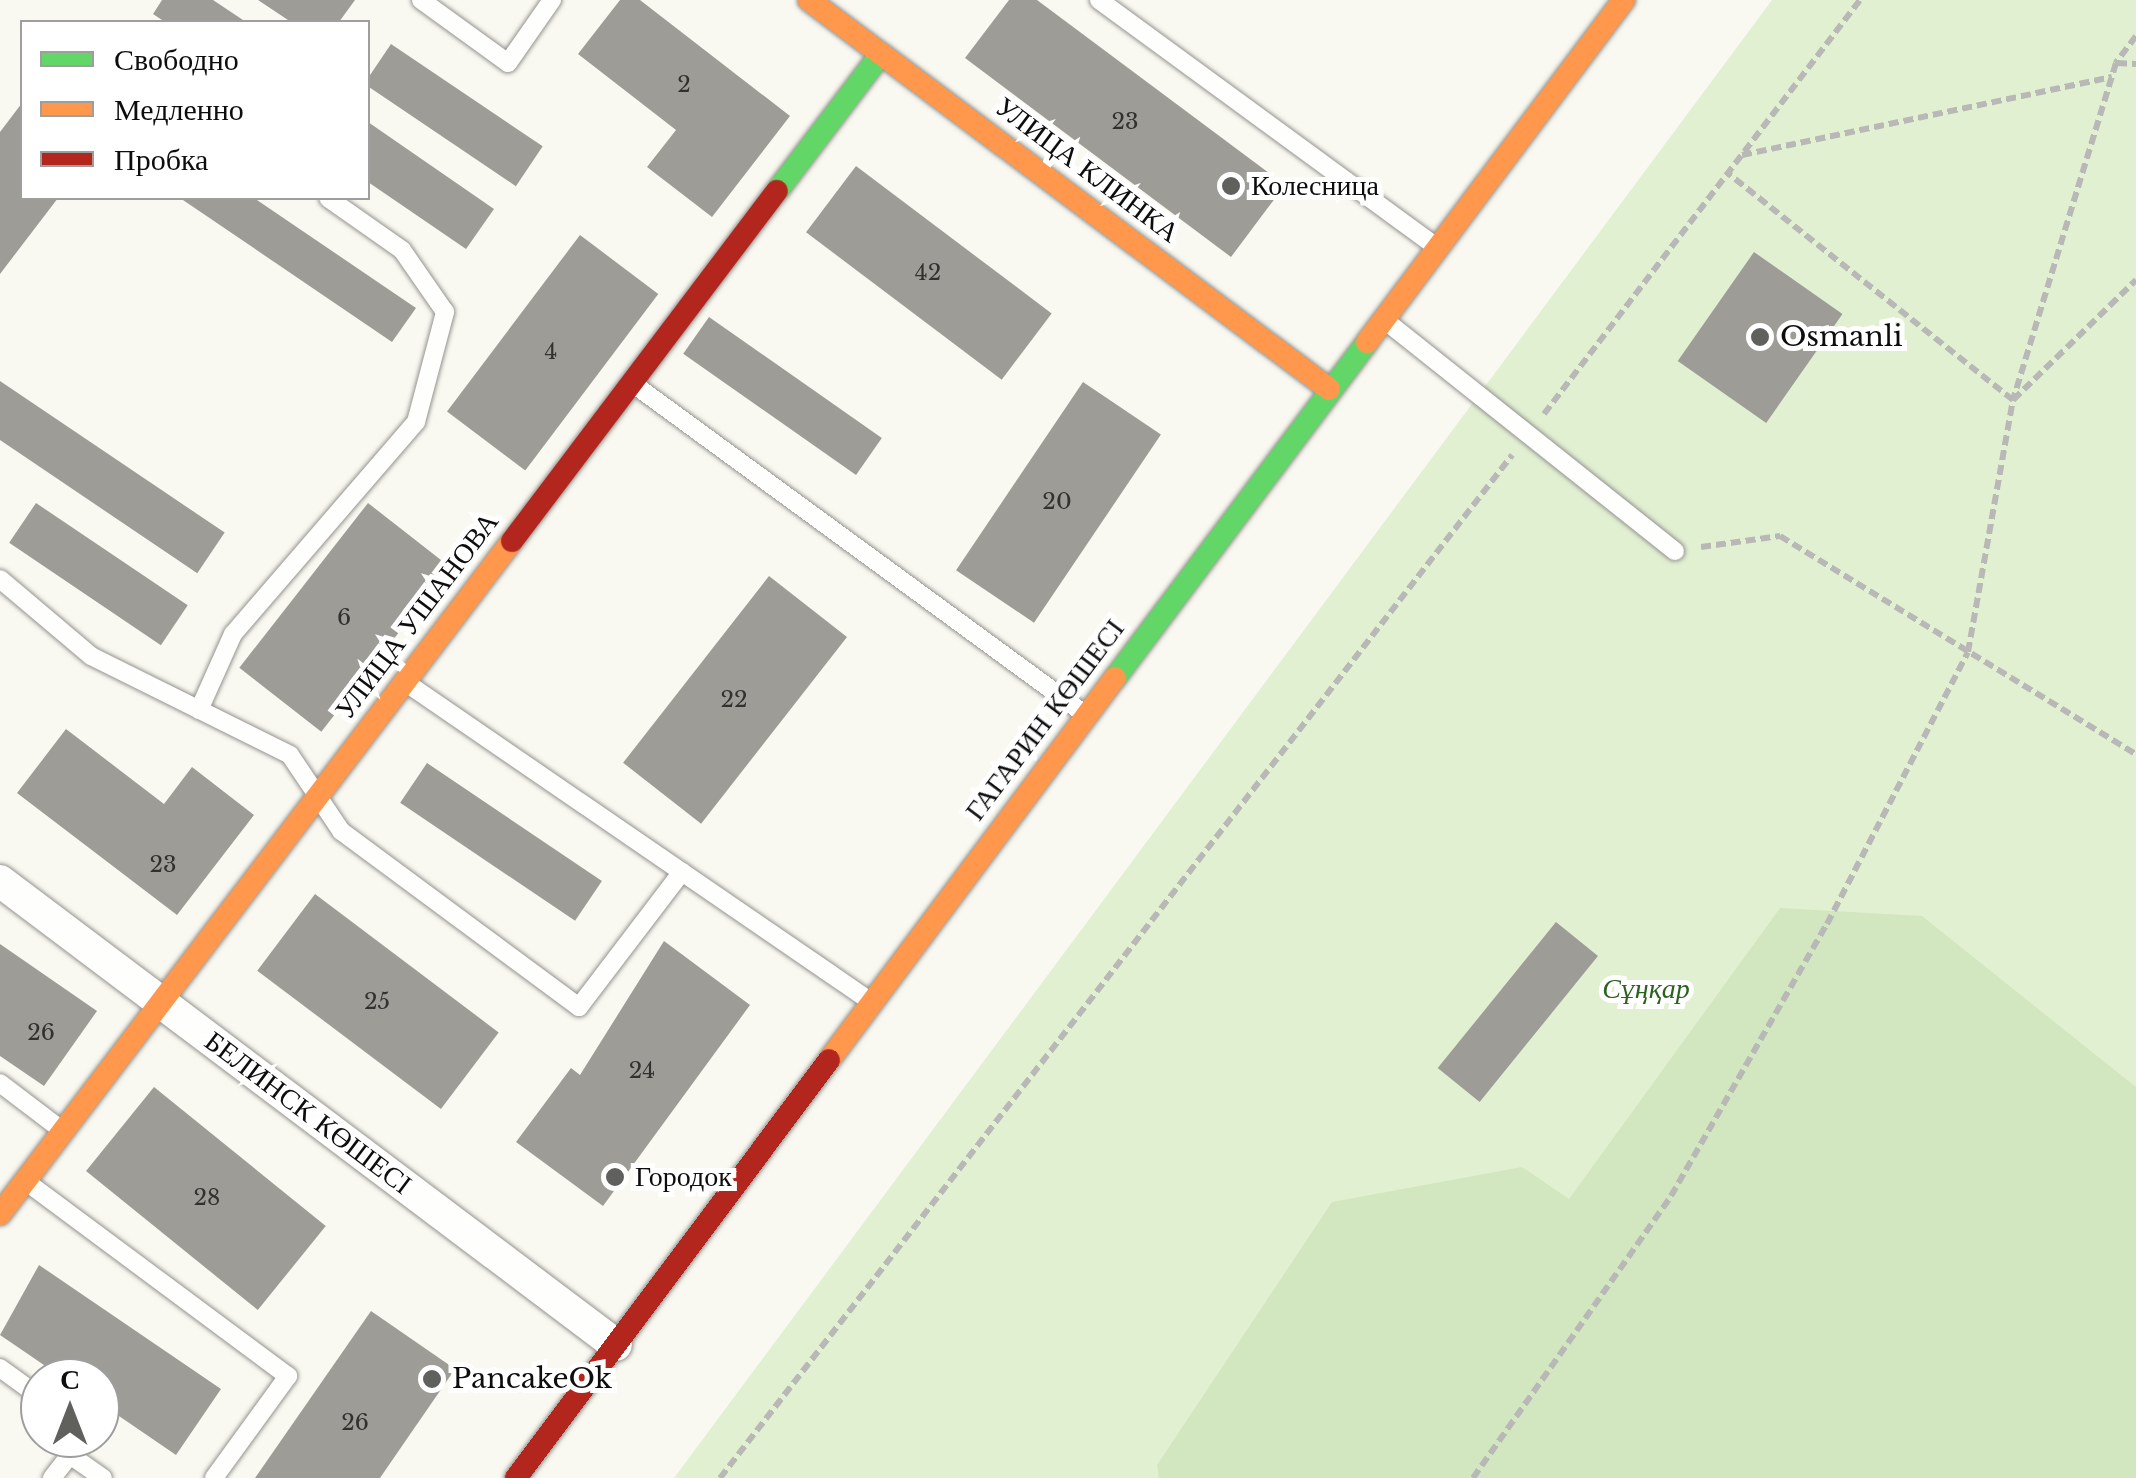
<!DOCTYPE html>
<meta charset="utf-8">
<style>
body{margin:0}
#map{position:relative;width:2136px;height:1478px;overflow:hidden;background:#faf9f1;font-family:"Libre Baskerville",serif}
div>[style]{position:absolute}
.green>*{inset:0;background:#e2f0d2}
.forest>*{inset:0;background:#d2e7c0}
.building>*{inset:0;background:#9d9c97;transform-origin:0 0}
.path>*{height:6px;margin-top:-3px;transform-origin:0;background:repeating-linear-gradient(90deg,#b8b8b6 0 10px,transparent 0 15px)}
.roads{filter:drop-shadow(0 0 2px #949390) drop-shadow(0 0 2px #949390)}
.lane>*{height:18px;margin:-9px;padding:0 9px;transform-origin:9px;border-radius:9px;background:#fefefd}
.street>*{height:32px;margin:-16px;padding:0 16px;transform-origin:16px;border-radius:16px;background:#fefefd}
.fast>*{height:22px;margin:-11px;padding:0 11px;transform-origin:11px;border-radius:11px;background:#63d668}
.slow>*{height:22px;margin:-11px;padding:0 11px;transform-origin:11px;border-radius:11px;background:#ff974d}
.jam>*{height:22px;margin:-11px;padding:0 11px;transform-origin:11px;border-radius:11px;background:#b3261e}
.dots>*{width:28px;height:28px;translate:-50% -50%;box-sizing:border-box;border:5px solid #fff;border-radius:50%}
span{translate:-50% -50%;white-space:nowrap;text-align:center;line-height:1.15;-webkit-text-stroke:10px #fff;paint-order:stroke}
.number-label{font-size:22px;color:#313130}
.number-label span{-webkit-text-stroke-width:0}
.street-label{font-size:28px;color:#0d0d0d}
.poi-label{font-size:28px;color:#0d0d0d}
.left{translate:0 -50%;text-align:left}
.park-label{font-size:28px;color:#2b621f;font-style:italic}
.legend{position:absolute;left:20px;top:20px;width:350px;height:180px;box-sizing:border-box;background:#fff;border:2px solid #9e9e9e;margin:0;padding:12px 18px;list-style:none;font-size:30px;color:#0d0d0d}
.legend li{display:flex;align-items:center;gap:20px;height:50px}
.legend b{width:50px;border:2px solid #9e9e9e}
.north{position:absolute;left:20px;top:1358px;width:100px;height:100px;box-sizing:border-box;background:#fff;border:2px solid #9e9e9e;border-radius:50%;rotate:0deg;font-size:28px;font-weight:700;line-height:40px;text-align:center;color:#0d0d0d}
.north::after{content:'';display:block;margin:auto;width:35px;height:45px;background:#60605d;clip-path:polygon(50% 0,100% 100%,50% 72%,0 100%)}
</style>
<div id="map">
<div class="green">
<i style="clip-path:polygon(1772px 0,2136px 0,2136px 1478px,674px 1478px)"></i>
</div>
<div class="forest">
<i style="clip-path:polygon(1780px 908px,1922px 916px,2136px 1087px,2136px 1478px,1159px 1478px,1157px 1465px,1332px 1202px,1522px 1167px,1569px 1199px)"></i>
</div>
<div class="building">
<i style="clip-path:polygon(162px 0,213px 0,246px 22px,165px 22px,153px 14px)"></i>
<i style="clip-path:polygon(258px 0,355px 0,339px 22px,291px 22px)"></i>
<i style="clip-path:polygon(620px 0,640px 0,790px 116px,712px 217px,647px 167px,676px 130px,578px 54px)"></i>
<i style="clip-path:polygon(1009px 0,1037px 0,1285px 185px,1231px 257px,965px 58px)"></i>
<i style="left:391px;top:44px;width:183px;height:48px;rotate:34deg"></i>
<i style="clip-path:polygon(22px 103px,22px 198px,58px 198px,0 274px,0 132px)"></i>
<i style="clip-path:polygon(368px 122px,494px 209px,466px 249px,368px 182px)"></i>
<i style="left:856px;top:166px;width:245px;height:83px;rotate:37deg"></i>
<i style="clip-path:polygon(180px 198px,254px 198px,416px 308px,392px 342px)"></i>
<i style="left:580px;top:235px;width:98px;height:221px;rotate:37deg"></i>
<i style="left:1754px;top:252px;width:108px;height:133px;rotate:35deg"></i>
<i style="left:709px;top:317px;width:211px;height:45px;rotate:35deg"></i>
<i style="left:0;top:381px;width:271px;height:49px;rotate:34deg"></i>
<i style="left:1083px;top:382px;width:94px;height:227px;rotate:34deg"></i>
<i style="left:36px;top:503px;width:183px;height:48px;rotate:34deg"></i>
<i style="left:368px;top:503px;width:104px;height:209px;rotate:38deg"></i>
<i style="left:769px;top:576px;width:99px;height:237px;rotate:38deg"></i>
<i style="clip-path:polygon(66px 729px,164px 804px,192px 767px,254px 815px,177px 915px,17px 793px)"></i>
<i style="left:427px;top:763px;width:211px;height:48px;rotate:34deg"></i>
<i style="left:315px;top:894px;width:230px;height:96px;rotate:37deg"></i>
<i style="left:1556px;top:922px;width:54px;height:188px;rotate:39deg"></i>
<i style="clip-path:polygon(664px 941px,750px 1005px,603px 1206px,516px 1142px,571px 1068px,580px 1075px)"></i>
<i style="clip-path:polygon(0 944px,97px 1011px,44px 1086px,0 1056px)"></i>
<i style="left:154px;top:1087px;width:221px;height:108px;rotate:39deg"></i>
<i style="clip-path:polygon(39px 1265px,221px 1389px,176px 1455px,100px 1403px,100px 1378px,63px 1378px,0 1335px)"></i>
<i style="clip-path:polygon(371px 1311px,455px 1369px,380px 1478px,255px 1478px)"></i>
</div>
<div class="path">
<i style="left:2136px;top:36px;width:34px;rotate:127deg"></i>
<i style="left:2116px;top:63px;width:352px;rotate:107deg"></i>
<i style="left:2013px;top:400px;width:172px;rotate:-44.3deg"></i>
<i style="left:2117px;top:63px;width:19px;rotate:3deg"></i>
<i style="left:1742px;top:155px;width:378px;rotate:-11.9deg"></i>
<i style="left:1544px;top:414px;width:521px;rotate:-52.65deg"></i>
<i style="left:1701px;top:547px;width:80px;rotate:-7.9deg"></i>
<i style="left:1780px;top:536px;width:417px;rotate:31.5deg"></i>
<i style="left:720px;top:1478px;width:1294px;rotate:-52.25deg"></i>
<i style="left:1473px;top:1478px;width:345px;rotate:-54.9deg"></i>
<i style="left:1671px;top:1196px;width:314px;rotate:-60.2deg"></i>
<i style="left:1827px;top:924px;width:306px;rotate:-62.6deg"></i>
<i style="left:1968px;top:652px;width:256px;rotate:-79.9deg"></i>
<i style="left:2013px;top:400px;width:364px;rotate:-141.5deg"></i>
</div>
<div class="roads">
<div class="lane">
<i style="left:421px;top:0;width:107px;rotate:35.9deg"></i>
<i style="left:508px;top:63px;width:77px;rotate:-55.1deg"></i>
<i style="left:1099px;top:0;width:419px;rotate:36.2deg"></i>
<i style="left:1387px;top:322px;width:368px;rotate:38.5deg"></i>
<i style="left:632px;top:383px;width:562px;rotate:36.18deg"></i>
<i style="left:0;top:579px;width:119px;rotate:40.2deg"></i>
<i style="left:91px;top:656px;width:222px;rotate:26.4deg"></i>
<i style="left:290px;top:755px;width:92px;rotate:56.1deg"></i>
<i style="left:341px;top:831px;width:296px;rotate:36.5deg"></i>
<i style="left:579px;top:1007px;width:170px;rotate:-52.7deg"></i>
<i style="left:405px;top:682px;width:564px;rotate:34.45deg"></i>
<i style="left:199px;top:710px;width:83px;rotate:-65.9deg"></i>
<i style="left:233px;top:634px;width:280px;rotate:-49.2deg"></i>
<i style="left:416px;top:422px;width:114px;rotate:-75.2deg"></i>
<i style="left:445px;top:312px;width:75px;rotate:-124.7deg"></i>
<i style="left:402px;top:250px;width:90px;rotate:-144.9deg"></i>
<i style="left:0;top:1083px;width:79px;rotate:37.3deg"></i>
<i style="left:28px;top:1183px;width:324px;rotate:36.6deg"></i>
<i style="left:288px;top:1376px;width:126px;rotate:126deg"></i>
<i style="left:0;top:1368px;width:49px;rotate:35.9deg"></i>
<i style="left:69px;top:1438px;width:17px;rotate:87deg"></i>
<i style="left:70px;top:1455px;width:40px;rotate:34.9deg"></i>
<i style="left:52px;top:1478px;width:29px;rotate:-52deg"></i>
</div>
<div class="street">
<i style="left:0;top:881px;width:771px;rotate:36.99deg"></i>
</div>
<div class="fast">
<i style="left:777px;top:191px;width:172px;rotate:-52.8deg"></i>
<i style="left:1115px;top:678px;width:420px;rotate:-53.1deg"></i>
</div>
<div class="slow">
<i style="left:809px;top:0;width:649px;rotate:36.8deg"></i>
<i style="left:1367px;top:342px;width:428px;rotate:-53.1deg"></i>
<i style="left:829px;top:1060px;width:477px;rotate:-53.2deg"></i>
<i style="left:0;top:1214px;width:846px;rotate:-52.74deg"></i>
</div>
<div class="jam">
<i style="left:512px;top:541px;width:439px;rotate:-52.9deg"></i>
<i style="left:516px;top:1478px;width:522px;rotate:-53.17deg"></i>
</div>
</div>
<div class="dots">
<i style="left:1231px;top:186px;background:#60605d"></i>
<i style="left:1760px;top:337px;background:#60605d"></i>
<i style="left:615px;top:1177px;background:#60605d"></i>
<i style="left:432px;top:1379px;background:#60605d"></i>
</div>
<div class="number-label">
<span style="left:684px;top:85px">2</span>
<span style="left:1125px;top:122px">23</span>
<span style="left:928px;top:273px">42</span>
<span style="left:551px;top:352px">4</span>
<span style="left:1057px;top:502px">20</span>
<span style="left:344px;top:618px">6</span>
<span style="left:734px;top:700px">22</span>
<span style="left:163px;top:865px">23</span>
<span style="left:377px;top:1002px">25</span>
<span style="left:41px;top:1033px">26</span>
<span style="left:642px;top:1071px">24</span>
<span style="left:207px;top:1198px">28</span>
<span style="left:355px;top:1423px">26</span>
</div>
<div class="street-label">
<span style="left:1087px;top:170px;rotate:37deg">УЛИЦА КЛИНКА</span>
<span style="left:417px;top:616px;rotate:-53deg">УЛИЦА УШАНОВА</span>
<span style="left:1045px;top:720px;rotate:-53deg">ГАГАРИН КӨШЕСІ</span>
<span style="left:308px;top:1113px;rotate:37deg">БЕЛИНСК КӨШЕСІ</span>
</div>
<div class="poi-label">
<span class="left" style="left:1251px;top:186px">Колесница</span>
<span class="left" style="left:1780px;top:337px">Osmanli</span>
<span class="left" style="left:635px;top:1177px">Городок</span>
<span class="left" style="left:452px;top:1379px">PancakeOk</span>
</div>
<div class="park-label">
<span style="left:1646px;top:989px">Сұңқар</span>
</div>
<ul class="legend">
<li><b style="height:12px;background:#63d668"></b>Свободно</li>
<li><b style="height:12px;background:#ff974d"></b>Медленно</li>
<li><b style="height:12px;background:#b3261e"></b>Пробка</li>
</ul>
<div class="north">С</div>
</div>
